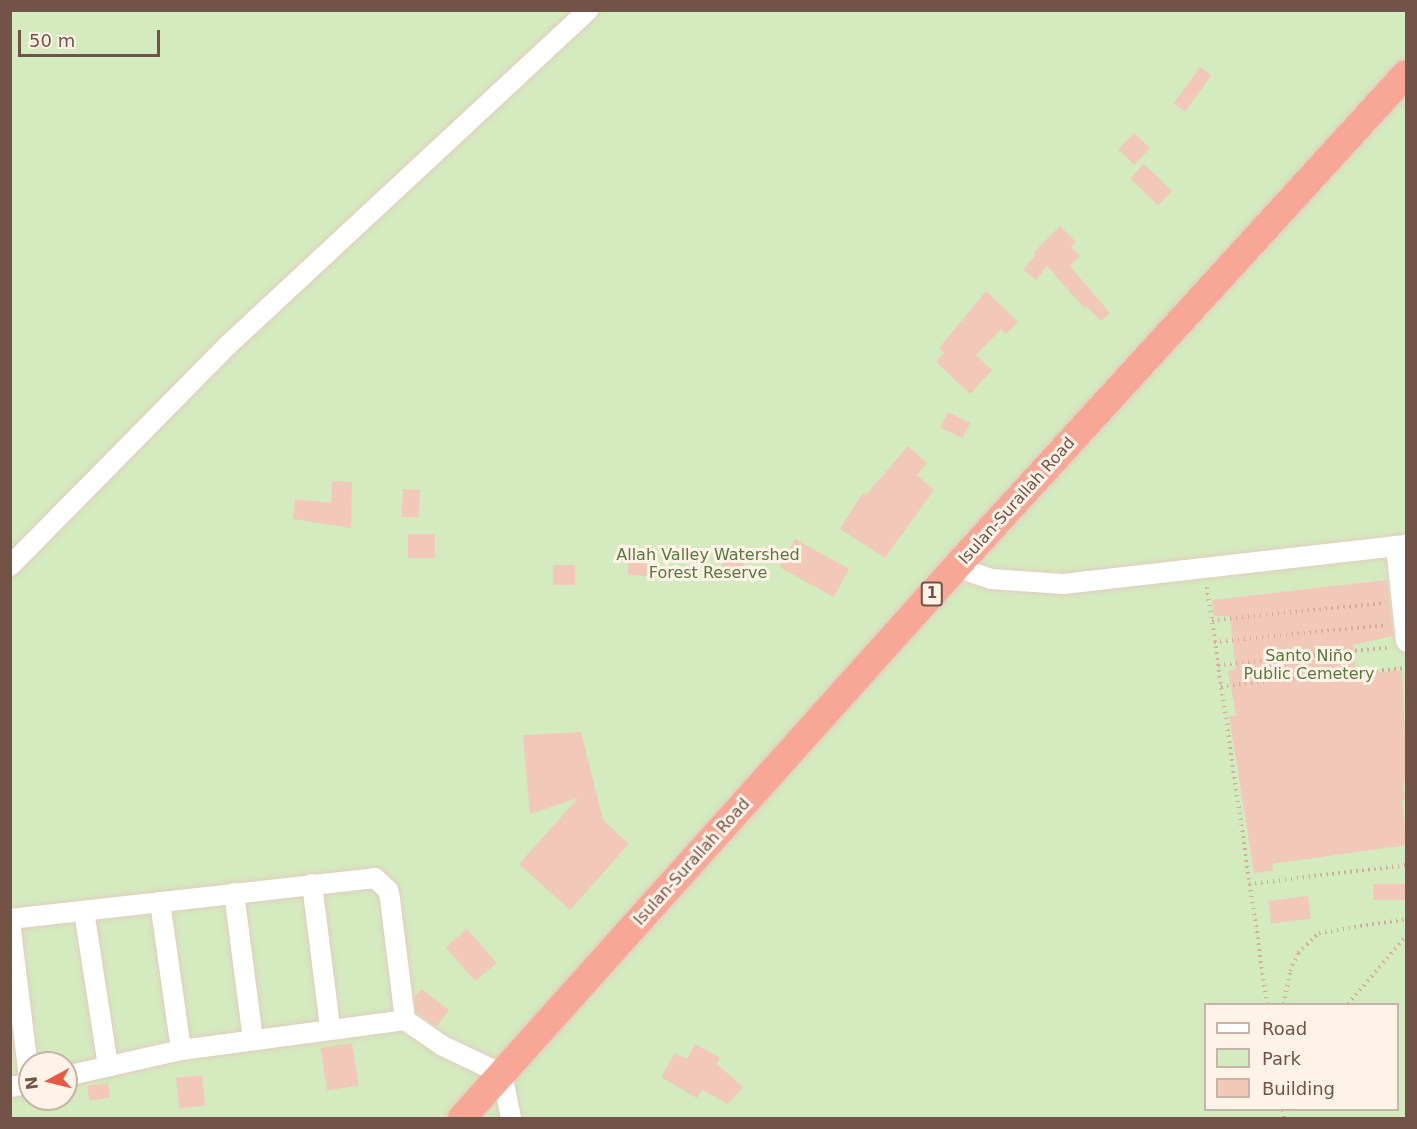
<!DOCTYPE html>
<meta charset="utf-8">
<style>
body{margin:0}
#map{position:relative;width:1417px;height:1129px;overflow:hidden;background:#fcefe0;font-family:"DejaVu Sans",sans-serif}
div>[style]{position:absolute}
.green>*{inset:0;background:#d4eabf}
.building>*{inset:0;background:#f2c9b8;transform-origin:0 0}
.path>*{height:4px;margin-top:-2px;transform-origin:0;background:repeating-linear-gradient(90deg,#d6ac9b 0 1.5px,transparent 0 6px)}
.roads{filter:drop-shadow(0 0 2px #e2ccbf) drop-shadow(0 0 2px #e2ccbf)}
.minor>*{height:20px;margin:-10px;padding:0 10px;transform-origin:10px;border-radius:10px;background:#fff}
.highway>*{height:28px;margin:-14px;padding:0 14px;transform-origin:14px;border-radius:14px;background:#f8a696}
span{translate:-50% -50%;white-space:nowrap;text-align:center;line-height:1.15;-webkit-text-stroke:6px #fff3e7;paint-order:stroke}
.shield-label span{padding:2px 4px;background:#fff3e7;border:2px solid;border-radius:4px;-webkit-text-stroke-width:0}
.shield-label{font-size:15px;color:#735347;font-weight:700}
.street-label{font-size:16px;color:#735347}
.park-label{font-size:16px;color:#567940}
.frame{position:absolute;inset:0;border:12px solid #735347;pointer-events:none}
.legend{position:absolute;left:1204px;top:1003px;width:195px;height:108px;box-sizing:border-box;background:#fff3e7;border:2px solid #c7b3a7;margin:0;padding:8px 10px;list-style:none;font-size:18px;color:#735347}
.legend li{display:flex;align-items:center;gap:12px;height:30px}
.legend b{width:30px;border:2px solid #c7b3a7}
.north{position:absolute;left:18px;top:1051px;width:60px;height:60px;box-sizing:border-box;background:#fff3e7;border:2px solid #c7b3a7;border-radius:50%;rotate:263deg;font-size:16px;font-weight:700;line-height:24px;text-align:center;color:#735347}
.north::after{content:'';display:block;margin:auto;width:21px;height:27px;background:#e95843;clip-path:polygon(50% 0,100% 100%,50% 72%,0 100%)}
.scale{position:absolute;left:18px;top:30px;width:142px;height:27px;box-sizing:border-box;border:3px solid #735347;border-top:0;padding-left:8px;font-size:18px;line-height:21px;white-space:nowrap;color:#735347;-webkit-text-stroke:4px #fff3e7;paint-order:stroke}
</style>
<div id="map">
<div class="green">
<i style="clip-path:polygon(evenodd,10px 11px,1406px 11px,1406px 1118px,11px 1118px,10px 11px,1206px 1004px,1398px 1004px,1398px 1110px,1206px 1110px,1206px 1004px,10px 11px,30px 1063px,66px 1063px,66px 1099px,30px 1099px,30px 1063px)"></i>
</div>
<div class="building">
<i style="left:1200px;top:67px;width:14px;height:45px;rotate:36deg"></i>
<i style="left:1134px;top:133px;width:22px;height:23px;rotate:43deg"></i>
<i style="left:1144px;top:164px;width:39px;height:20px;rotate:44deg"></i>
<i style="clip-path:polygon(1060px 226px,1076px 242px,1071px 247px,1080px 256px,1070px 266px,1110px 313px,1101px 321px,1086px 306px,1084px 308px,1047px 266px,1036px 280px,1023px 270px,1036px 254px,1034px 252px)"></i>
<i style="clip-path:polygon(986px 291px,1018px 322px,1006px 334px,1001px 329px,976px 355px,992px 370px,970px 394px,936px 362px,944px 353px,939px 348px)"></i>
<i style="left:948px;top:412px;width:25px;height:17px;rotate:27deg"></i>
<i style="clip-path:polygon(908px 446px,927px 463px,917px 475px,934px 490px,885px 558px,840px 529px,863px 493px,866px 495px)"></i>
<i style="clip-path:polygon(332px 481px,352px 482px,351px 528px,293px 519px,295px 499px,331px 503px)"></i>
<i style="left:403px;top:489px;width:17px;height:28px;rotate:3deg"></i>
<i style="left:408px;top:534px;width:27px;height:24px"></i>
<i style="left:795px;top:539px;width:62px;height:32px;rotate:29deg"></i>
<i style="left:629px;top:553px;width:19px;height:22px;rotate:3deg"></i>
<i style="left:723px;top:559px;width:21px;height:21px;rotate:3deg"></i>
<i style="left:553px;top:565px;width:22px;height:20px"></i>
<i style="clip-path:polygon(1387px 580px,1393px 636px,1353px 645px,1356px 675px,1402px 670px,1407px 783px,1403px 783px,1405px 800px,1402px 800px,1407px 845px,1272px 864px,1273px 871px,1254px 873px,1229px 716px,1236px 715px,1228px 671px,1236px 669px,1230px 616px,1214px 616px,1212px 600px)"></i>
<i style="clip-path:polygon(581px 732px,603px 820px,629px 844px,570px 910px,519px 864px,578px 798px,530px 814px,523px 735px)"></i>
<i style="left:1407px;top:884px;width:16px;height:34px;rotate:90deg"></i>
<i style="left:1308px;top:896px;width:23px;height:40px;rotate:83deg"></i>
<i style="left:467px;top:929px;width:45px;height:28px;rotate:49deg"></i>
<i style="clip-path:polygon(421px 989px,449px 1010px,436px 1027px,416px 1012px,414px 998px)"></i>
<i style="left:352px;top:1043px;width:43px;height:32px;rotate:81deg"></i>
<i style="clip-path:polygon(695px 1044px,720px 1058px,717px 1064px,743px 1087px,728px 1104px,702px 1090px,697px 1098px,661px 1077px,675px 1053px,687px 1059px)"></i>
<i style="left:202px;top:1075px;width:31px;height:26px;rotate:84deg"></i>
<i style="left:108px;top:1083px;width:15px;height:21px;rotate:82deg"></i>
</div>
<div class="path">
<i style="left:1207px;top:587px;width:421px;rotate:81.8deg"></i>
<i style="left:1212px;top:620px;width:173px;rotate:-5.6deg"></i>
<i style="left:1214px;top:642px;width:173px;rotate:-5.6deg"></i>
<i style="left:1218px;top:665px;width:174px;rotate:-5.9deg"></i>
<i style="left:1221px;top:686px;width:186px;rotate:-5.6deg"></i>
<i style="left:1249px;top:884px;width:158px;rotate:-6.9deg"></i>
<i style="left:1284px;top:1004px;width:34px;rotate:-80deg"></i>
<i style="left:1290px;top:971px;width:20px;rotate:-66deg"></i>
<i style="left:1298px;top:953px;width:29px;rotate:-44deg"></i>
<i style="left:1319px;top:933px;width:88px;rotate:-9.1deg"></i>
<i style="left:1348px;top:1004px;width:89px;rotate:-49.5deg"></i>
<i style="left:1283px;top:1110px;width:8px;rotate:83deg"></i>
</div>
<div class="roads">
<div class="minor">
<i style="left:1396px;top:546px;width:96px;rotate:84deg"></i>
<i style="left:10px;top:566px;width:310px;rotate:-45.4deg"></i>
<i style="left:228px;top:345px;width:492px;rotate:-42.9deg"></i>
<i style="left:956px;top:567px;width:37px;rotate:19deg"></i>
<i style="left:991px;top:579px;width:72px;rotate:4deg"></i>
<i style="left:1063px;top:584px;width:345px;rotate:-6.5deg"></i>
<i style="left:312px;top:884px;width:144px;rotate:82.8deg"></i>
<i style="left:234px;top:893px;width:147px;rotate:82.6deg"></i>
<i style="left:160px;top:902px;width:149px;rotate:81.9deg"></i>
<i style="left:84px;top:911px;width:157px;rotate:81.2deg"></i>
<i style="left:10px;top:919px;width:367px;rotate:-6.4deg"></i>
<i style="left:375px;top:878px;width:18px;rotate:43deg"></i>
<i style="left:388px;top:890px;width:9px;rotate:77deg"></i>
<i style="left:390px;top:899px;width:122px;rotate:82.9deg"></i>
<i style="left:10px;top:922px;width:163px;rotate:83deg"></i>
<i style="left:66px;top:1076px;width:118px;rotate:-12.7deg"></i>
<i style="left:181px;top:1050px;width:226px;rotate:-7.6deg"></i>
<i style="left:405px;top:1020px;width:46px;rotate:34.4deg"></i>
<i style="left:443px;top:1046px;width:65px;rotate:25.4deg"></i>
<i style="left:502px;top:1074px;width:45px;rotate:78.4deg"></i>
<i style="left:10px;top:1087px;width:20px;rotate:-9deg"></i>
</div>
<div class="highway">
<i style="left:462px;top:1118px;width:740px;rotate:-48.12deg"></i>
<i style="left:956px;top:567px;width:667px;rotate:-47.61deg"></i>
</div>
</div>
<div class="shield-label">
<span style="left:932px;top:594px">1</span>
</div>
<div class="street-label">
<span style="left:1017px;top:501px;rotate:-48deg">Isulan-Surallah Road</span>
<span style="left:692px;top:862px;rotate:-48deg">Isulan-Surallah Road</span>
</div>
<div class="park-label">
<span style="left:708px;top:564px">Allah Valley Watershed<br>Forest Reserve</span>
<span style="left:1309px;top:665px">Santo Niño<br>Public Cemetery</span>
</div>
<div class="frame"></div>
<ul class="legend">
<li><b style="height:8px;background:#fff"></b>Road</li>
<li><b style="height:16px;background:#d4eabf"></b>Park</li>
<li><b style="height:16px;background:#f2c9b8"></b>Building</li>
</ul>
<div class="north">N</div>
<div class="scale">50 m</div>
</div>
